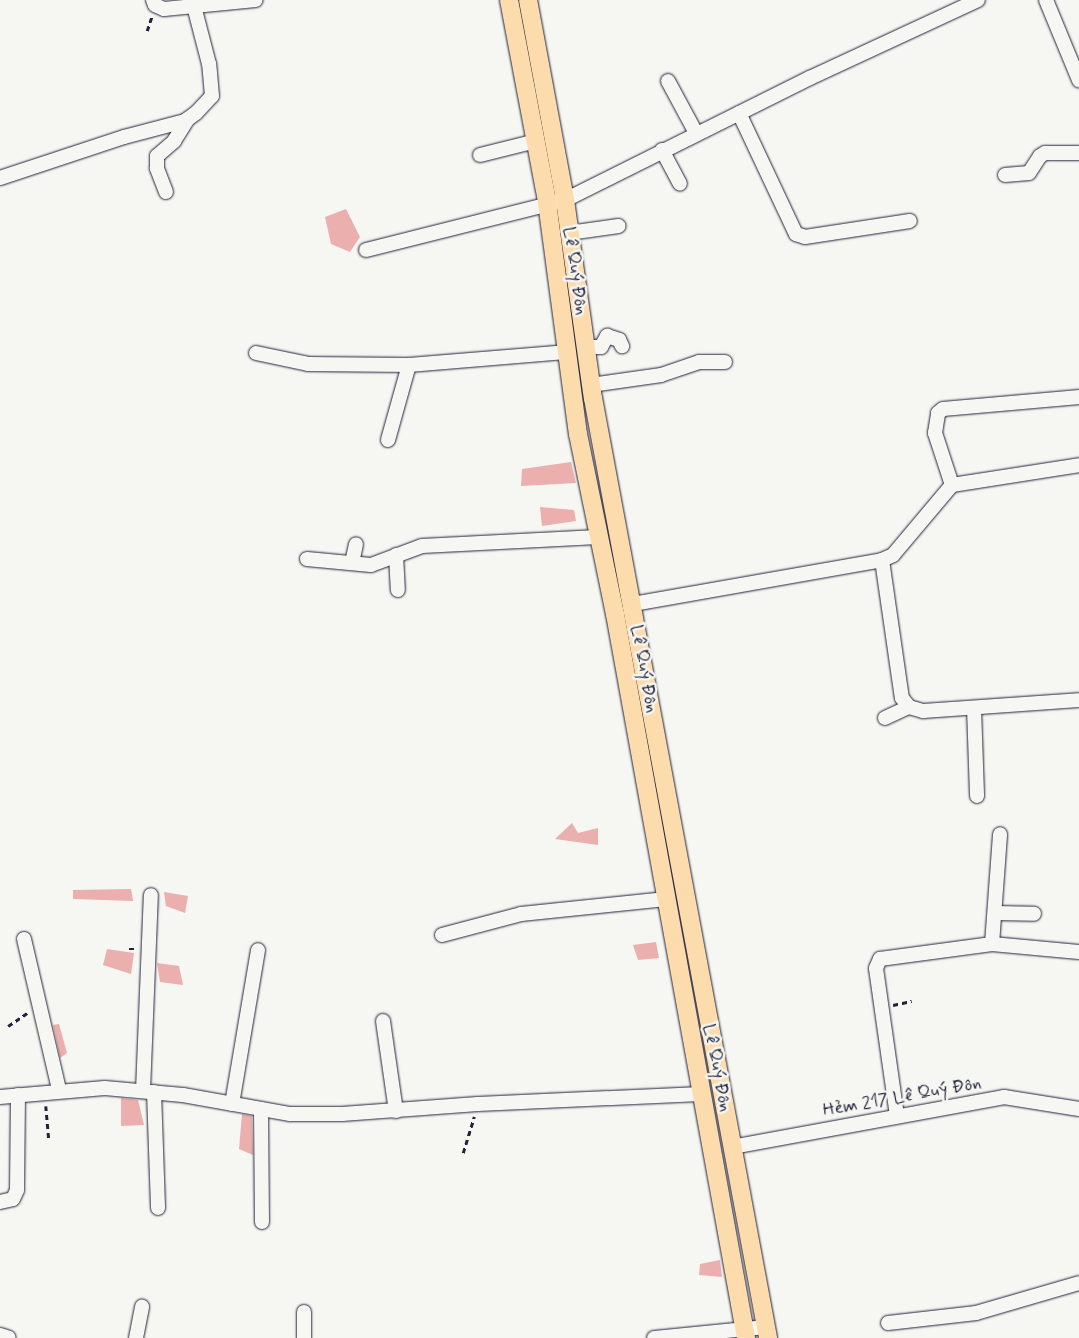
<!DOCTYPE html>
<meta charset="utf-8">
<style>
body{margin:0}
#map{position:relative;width:1079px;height:1338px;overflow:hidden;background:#f6f6f2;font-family:Mynerve,sans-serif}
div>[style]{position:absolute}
.building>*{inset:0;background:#ebafad}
.path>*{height:2.5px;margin-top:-1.25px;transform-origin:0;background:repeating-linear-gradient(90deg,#22223b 0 5px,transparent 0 9px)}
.roads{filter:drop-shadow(0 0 1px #22223b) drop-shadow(0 0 1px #22223b)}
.minor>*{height:14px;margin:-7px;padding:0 7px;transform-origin:7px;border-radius:7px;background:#f6f6f2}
.major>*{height:18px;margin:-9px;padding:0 9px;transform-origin:9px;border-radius:9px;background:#fcdcac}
span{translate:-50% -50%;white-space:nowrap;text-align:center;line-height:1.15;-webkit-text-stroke:5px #f6f6f2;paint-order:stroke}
.street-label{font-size:18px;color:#22223b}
</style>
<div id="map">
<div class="building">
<i style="clip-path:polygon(346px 209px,360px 237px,350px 252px,331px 244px,325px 217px)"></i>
<i style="clip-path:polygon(571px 462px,576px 483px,521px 486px,522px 469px)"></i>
<i style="clip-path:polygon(540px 507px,574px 510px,576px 521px,542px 526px)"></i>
<i style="clip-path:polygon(572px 823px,578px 833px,598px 828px,598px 845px,555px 839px)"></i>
<i style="clip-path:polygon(131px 889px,133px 901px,73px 899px,73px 890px)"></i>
<i style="clip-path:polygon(164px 892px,188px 896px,185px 913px,166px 906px)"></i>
<i style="clip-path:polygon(656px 942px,659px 958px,638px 960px,633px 945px)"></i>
<i style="clip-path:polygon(107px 949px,134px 953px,131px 974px,103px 965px)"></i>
<i style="clip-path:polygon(157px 963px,179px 966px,183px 985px,160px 982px)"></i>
<i style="clip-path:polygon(59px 1024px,67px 1053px,60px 1058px,53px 1025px)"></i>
<i style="clip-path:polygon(121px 1098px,138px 1100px,144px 1125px,121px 1126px)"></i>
<i style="clip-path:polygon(242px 1114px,252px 1116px,253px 1155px,239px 1149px)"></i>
<i style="clip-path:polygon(720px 1260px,722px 1277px,699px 1275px,700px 1264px)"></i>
</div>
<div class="path">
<i style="left:147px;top:31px;width:16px;rotate:-72deg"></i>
<i style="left:129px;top:949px;width:8px"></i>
<i style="left:893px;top:1005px;width:19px;rotate:-12deg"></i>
<i style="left:8px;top:1026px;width:23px;rotate:-34deg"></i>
<i style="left:46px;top:1106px;width:32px;rotate:85deg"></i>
<i style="left:463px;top:1153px;width:38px;rotate:-73deg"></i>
</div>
<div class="roads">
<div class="minor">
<i style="left:153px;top:0;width:5px;rotate:68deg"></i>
<i style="left:155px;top:5px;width:10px;rotate:24deg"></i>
<i style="left:164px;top:9px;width:92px;rotate:-5.6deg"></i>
<i style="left:1046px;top:0;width:87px;rotate:67.6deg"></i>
<i style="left:668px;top:81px;width:59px;rotate:61.7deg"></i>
<i style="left:739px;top:113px;width:134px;rotate:64.8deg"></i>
<i style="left:796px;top:234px;width:9px;rotate:18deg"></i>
<i style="left:805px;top:237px;width:106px;rotate:-8.7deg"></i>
<i style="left:662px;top:150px;width:38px;rotate:62deg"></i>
<i style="left:480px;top:155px;width:58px;rotate:-14deg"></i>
<i style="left:1005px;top:175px;width:24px;rotate:-5deg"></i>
<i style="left:1029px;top:173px;width:20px;rotate:-57deg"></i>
<i style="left:1040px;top:156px;width:6px;rotate:-31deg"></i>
<i style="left:1045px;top:153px;width:34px"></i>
<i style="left:0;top:178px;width:131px;rotate:-18.3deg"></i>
<i style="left:124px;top:137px;width:63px;rotate:-14.7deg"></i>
<i style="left:185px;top:121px;width:14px;rotate:-36deg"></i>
<i style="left:196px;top:113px;width:23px;rotate:-47deg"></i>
<i style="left:212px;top:96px;width:32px;rotate:-95deg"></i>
<i style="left:209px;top:64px;width:60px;rotate:-104.5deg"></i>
<i style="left:166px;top:192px;width:26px;rotate:-111deg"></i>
<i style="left:157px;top:168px;width:12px;rotate:-90deg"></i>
<i style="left:157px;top:156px;width:23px;rotate:-41deg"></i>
<i style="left:174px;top:141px;width:26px;rotate:-58deg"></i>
<i style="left:569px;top:233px;width:50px;rotate:-8deg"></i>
<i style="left:366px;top:250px;width:205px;rotate:-14.1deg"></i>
<i style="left:565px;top:200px;width:274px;rotate:-26.5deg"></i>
<i style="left:810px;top:78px;width:185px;rotate:-24.9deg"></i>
<i style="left:586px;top:347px;width:15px"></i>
<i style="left:601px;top:347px;width:13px;rotate:-61deg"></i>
<i style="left:607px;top:336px;width:13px;rotate:18deg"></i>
<i style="left:619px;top:340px;width:7px;rotate:63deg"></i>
<i style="left:256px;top:353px;width:53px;rotate:11.9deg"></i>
<i style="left:308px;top:364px;width:101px;rotate:0.6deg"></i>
<i style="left:409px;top:365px;width:160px;rotate:-4.7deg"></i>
<i style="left:591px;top:385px;width:71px;rotate:-8.1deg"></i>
<i style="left:661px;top:375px;width:40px;rotate:-18.9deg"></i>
<i style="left:699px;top:362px;width:26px"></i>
<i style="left:388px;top:440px;width:78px;rotate:-74.4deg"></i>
<i style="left:952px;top:485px;width:55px;rotate:-108.1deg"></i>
<i style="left:935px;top:433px;width:20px;rotate:-81deg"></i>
<i style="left:938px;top:413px;width:6px;rotate:-39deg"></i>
<i style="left:943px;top:409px;width:137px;rotate:-5deg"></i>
<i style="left:396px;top:555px;width:35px;rotate:87deg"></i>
<i style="left:307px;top:559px;width:64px;rotate:5.4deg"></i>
<i style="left:371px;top:565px;width:54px;rotate:-20.4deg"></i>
<i style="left:422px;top:546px;width:176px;rotate:-2.9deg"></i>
<i style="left:882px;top:560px;width:139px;rotate:81.8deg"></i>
<i style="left:902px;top:698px;width:11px;rotate:52deg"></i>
<i style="left:909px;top:707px;width:15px;rotate:16deg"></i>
<i style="left:923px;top:711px;width:156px;rotate:-4deg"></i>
<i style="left:352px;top:563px;width:19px;rotate:-78deg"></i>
<i style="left:633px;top:604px;width:253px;rotate:-10deg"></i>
<i style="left:882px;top:560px;width:12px;rotate:-24deg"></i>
<i style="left:893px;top:555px;width:92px;rotate:-49.9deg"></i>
<i style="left:952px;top:485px;width:129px;rotate:-8.9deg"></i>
<i style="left:974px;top:708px;width:88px;rotate:88deg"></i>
<i style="left:885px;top:718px;width:26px;rotate:-25deg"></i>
<i style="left:995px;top:913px;width:39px;rotate:1deg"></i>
<i style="left:442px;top:935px;width:82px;rotate:-14.9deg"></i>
<i style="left:521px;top:914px;width:146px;rotate:-5.9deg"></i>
<i style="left:24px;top:939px;width:155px;rotate:76.9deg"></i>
<i style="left:992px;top:944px;width:110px;rotate:-85.8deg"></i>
<i style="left:383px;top:1021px;width:91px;rotate:81.8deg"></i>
<i style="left:143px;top:1091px;width:196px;rotate:-87.7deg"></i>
<i style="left:154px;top:1092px;width:116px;rotate:88deg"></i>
<i style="left:0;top:1097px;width:105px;rotate:-4.9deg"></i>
<i style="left:105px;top:1088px;width:78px;rotate:5.1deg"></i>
<i style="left:183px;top:1095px;width:109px;rotate:10.1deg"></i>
<i style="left:290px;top:1114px;width:52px"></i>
<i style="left:342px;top:1114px;width:136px;rotate:-4.2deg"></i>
<i style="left:478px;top:1104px;width:223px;rotate:-2.6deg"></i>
<i style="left:232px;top:1104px;width:156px;rotate:-80.4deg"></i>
<i style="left:261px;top:1109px;width:113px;rotate:89.5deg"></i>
<i style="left:897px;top:1116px;width:149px;rotate:-98.1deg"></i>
<i style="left:876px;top:968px;width:10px;rotate:-66deg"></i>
<i style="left:880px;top:959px;width:113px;rotate:-7.6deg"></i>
<i style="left:992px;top:944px;width:87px;rotate:5.3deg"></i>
<i style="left:732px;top:1147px;width:277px;rotate:-10.4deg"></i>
<i style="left:1004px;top:1097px;width:76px;rotate:9.1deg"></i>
<i style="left:0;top:1202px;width:13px;rotate:-13deg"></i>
<i style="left:13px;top:1199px;width:10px;rotate:-66deg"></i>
<i style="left:17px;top:1190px;width:95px;rotate:-89.4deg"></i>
<i style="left:304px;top:1312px;width:26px;rotate:90deg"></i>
<i style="left:888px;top:1323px;width:89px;rotate:-6.5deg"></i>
<i style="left:976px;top:1313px;width:107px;rotate:-16.2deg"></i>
<i style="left:0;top:1335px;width:9px;rotate:18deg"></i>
<i style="left:136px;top:1338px;width:32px;rotate:-79deg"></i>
<i style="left:654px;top:1338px;width:113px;rotate:-5.6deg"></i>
</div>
<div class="major">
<i style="left:509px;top:0;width:206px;rotate:79.3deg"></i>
<i style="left:547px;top:202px;width:234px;rotate:82.4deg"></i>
<i style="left:578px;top:434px;width:184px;rotate:78.4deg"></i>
<i style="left:615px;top:614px;width:736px;rotate:79.74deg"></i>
<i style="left:528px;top:0;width:203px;rotate:79.5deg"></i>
<i style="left:565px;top:200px;width:200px;rotate:82deg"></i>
<i style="left:593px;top:398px;width:956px;rotate:79.45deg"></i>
</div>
</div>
<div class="street-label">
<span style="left:575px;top:271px;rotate:82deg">Lê Quý Đôn</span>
<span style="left:644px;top:669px;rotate:80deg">Lê Quý Đôn</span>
<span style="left:717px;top:1068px;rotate:79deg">Lê Quý Đôn</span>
<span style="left:902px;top:1097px;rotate:-10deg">Hẻm 217 Lê Quý Đôn</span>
</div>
</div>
